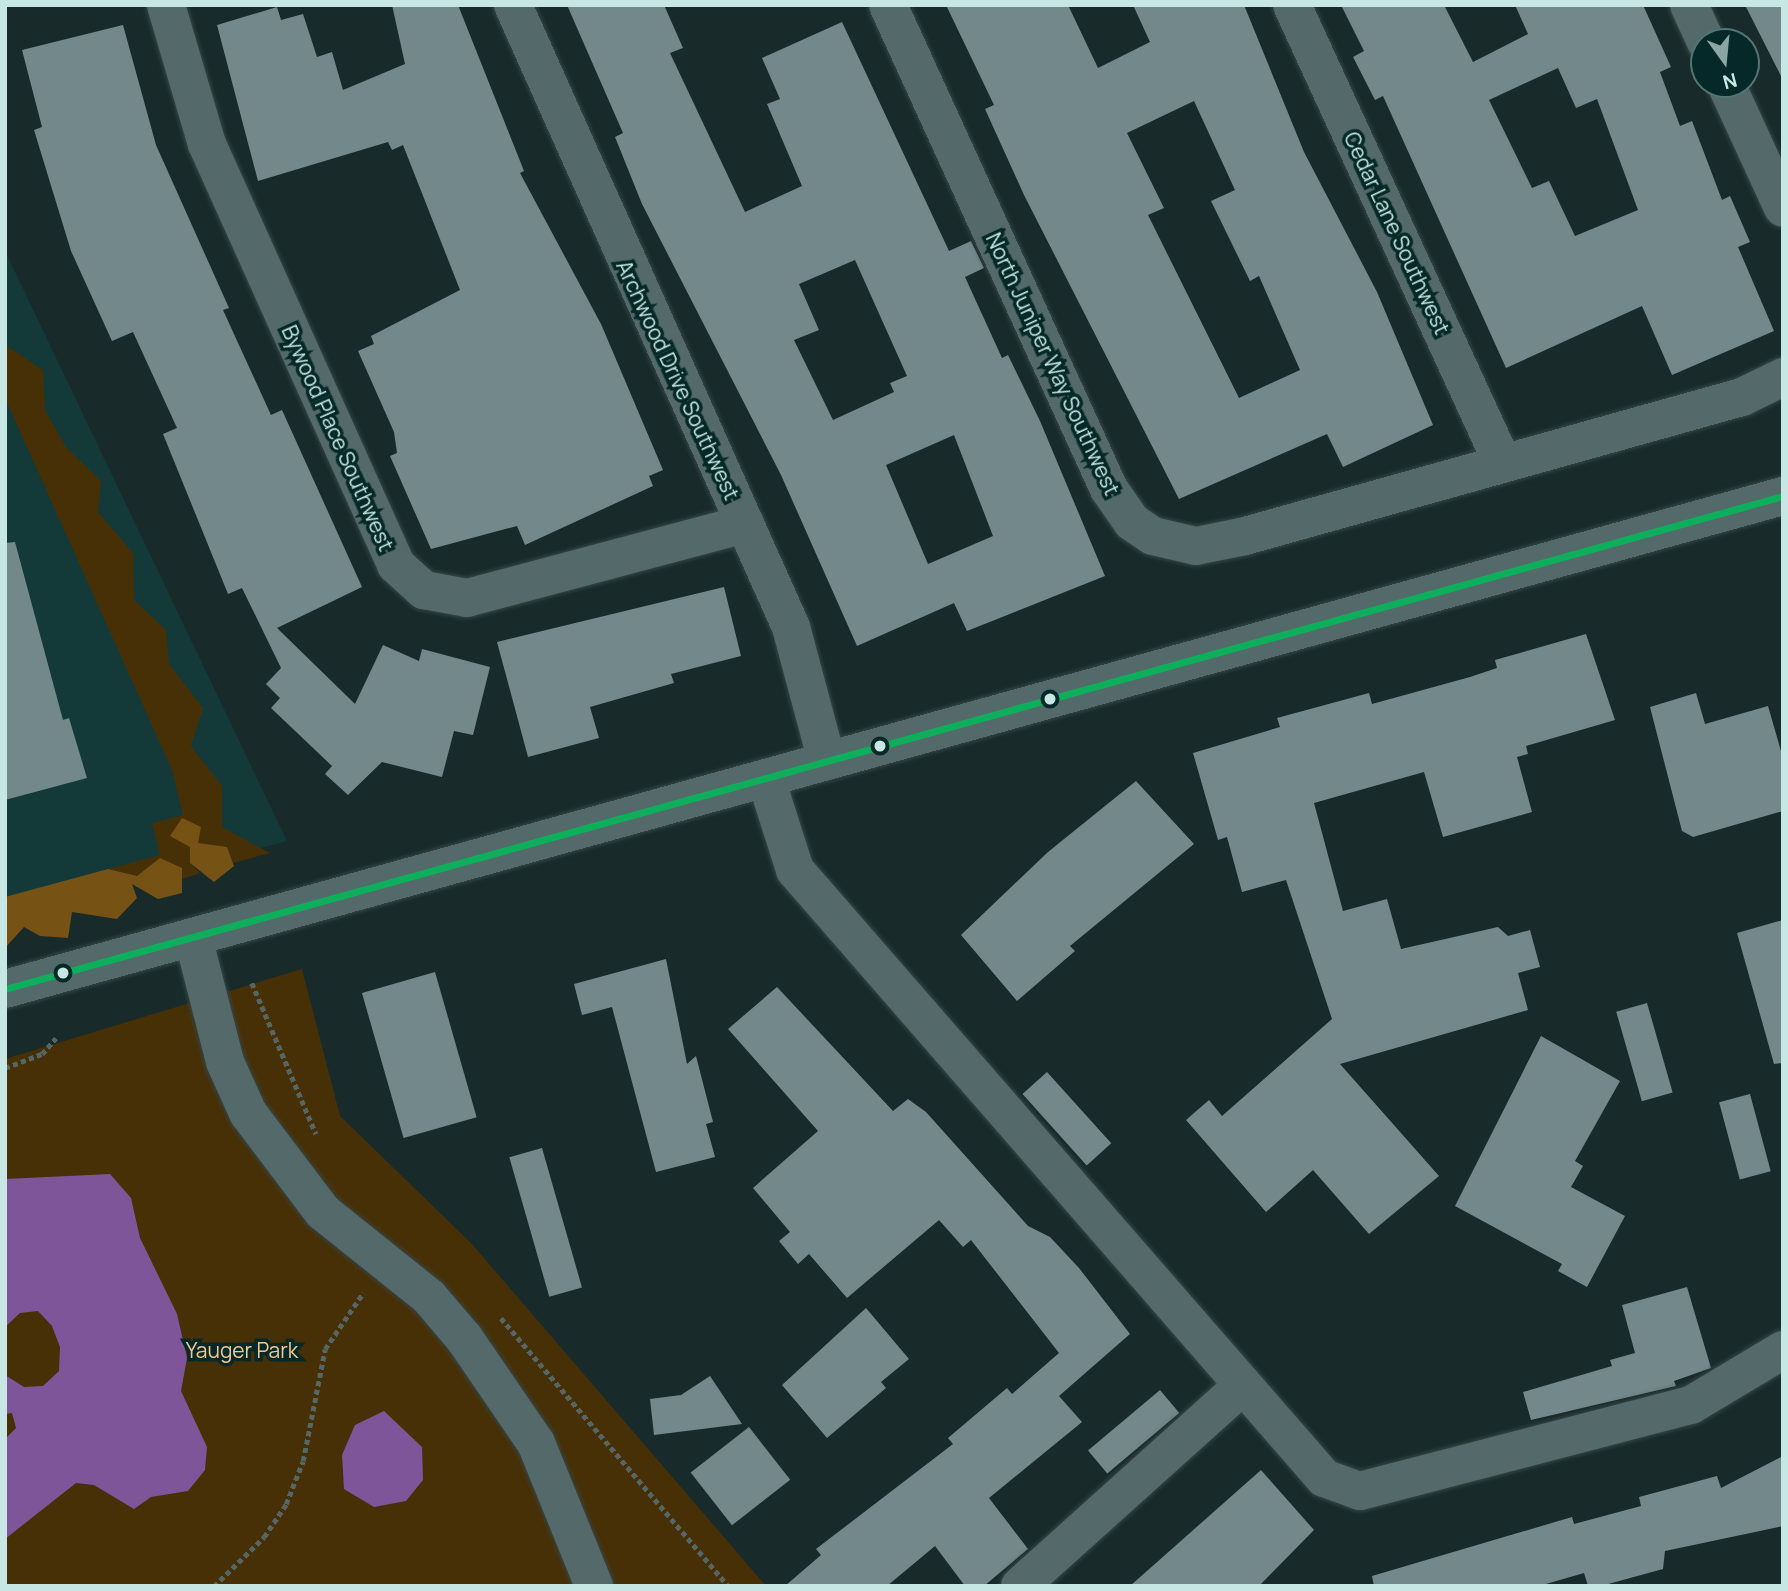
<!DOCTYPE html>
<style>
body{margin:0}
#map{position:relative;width:1788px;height:1591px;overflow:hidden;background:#182b2a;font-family:Manrope,sans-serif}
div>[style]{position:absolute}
.built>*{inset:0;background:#133a39}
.green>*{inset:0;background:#483006}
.forest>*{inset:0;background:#775215}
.water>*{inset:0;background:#7f559a}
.building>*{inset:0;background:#72888b;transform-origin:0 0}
.path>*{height:4.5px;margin-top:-2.25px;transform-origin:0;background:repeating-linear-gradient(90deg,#546665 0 5px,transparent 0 8.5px)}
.roads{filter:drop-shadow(0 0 2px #354545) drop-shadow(0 0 2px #354545)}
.minor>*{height:38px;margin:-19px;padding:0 19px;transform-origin:19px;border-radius:19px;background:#546969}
.bus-1>*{height:7px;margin:-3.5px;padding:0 3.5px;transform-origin:3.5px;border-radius:3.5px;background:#0daf5c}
.dots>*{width:19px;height:19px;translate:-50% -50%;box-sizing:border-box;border:4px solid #052928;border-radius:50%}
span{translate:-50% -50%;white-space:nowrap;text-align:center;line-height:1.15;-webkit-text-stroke:7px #052928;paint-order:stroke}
.street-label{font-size:21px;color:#c7e7e5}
.park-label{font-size:21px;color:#f5c58a}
.frame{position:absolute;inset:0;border:7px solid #c7e7e5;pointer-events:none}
.north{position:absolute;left:1690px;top:28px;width:70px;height:70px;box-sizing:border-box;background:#052928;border:2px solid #537574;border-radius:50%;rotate:165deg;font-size:19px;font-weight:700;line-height:28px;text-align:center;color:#c7e7e5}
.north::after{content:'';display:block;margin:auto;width:24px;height:32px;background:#8aa5a4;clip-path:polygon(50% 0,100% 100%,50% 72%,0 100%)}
</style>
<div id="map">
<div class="built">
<i style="clip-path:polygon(5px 251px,287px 841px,5px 915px)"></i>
</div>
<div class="green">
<i style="clip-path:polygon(5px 335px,7px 346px,43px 370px,45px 410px,66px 447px,101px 481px,98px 512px,133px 553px,134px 600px,166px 630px,169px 664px,203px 708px,191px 746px,222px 786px,222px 827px,270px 853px,233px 863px,227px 847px,190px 847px,190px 863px,200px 873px,182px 879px,182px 868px,137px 876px,108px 869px,160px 855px,152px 823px,183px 815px,172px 770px,5px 398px)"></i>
<i style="clip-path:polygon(302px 969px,340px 1116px,471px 1243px,766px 1586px,5px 1586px,5px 1059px)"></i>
</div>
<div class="forest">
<i style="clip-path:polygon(182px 818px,201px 827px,198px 843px,227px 847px,234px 866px,214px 882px,190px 863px,190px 847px,170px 836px)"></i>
<i style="clip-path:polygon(160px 858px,182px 868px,182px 893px,158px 899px,132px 884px,137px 898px,117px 919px,72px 912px,68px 938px,40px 936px,24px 927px,5px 948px,5px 897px,108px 869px,137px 876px)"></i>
</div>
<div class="water">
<i style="clip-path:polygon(110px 1174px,131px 1198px,140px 1238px,177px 1314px,187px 1358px,181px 1391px,207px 1447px,205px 1470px,188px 1491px,151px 1497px,134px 1509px,94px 1485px,76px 1483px,5px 1539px,5px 1439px,16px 1428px,12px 1413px,5px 1414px,5px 1375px,24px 1387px,43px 1386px,59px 1371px,60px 1347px,52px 1326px,38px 1311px,20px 1313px,5px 1327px,5px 1179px)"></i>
<i style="clip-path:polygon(384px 1411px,422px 1447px,423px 1480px,406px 1501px,374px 1507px,344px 1489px,342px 1455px,355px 1425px)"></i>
</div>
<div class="building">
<i style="clip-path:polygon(392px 5px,458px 5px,524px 171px,520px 173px,601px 324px,663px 470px,649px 476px,653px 486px,525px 545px,517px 526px,431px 549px,390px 456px,397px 453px,394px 432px,358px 351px,374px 344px,371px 336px,460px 290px,403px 145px,392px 150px,388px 142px,258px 181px,217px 25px,277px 7px,281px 20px,303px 14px,317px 57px,332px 52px,343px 90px,405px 64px)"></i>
<i style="clip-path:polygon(evenodd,567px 5px,664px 5px,683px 48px,670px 53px,745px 212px,802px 186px,767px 104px,780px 99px,762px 58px,842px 22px,949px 251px,971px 241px,984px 268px,965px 277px,1002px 358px,1008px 355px,1040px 421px,1105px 576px,967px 631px,954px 603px,857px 646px,781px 475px,642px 204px,615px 137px,623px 133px,567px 5px,855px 260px,907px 376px,890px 383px,894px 392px,833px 420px,794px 340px,819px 330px,799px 284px,855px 260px,567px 5px,954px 435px,993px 536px,928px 564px,886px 465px,954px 435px)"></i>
<i style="clip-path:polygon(evenodd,946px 5px,1068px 5px,1098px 68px,1150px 42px,1133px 5px,1244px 5px,1304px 152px,1377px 292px,1433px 425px,1343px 467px,1327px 434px,1179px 499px,1024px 195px,985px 109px,994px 105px,946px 5px,1194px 101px,1235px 190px,1211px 201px,1250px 281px,1259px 276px,1300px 370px,1239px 398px,1148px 215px,1164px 208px,1127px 133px,1194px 101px)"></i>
<i style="clip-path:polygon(evenodd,1341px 5px,1444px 5px,1473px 62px,1528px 34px,1515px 5px,1643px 5px,1671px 67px,1660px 72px,1680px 126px,1692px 121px,1722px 200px,1730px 196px,1750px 242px,1738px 247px,1774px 331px,1672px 375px,1642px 306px,1506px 368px,1383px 96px,1375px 100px,1353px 57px,1364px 51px,1341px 5px,1558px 68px,1576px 108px,1597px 99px,1638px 210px,1575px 236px,1549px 181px,1532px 188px,1489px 100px,1558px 68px)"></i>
<i style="clip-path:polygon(1745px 5px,1783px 5px,1783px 80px)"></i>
<i style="clip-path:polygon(123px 25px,156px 145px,229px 308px,223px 310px,271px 415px,282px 410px,362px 587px,277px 628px,355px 704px,383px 645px,419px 661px,422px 649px,490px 667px,473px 735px,454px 731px,442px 777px,382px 762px,348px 795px,325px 774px,332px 766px,271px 708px,280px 698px,266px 684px,281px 668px,242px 588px,228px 594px,163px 434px,177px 428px,133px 332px,112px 341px,71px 251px,34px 130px,42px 127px,22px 50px)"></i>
<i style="clip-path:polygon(15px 542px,63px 720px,69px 718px,87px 778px,5px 800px,5px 543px)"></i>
<i style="clip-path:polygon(724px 587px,741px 656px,671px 674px,674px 683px,590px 707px,599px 738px,528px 757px,497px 642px)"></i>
<i style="clip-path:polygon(1586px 634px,1615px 720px,1526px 746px,1528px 754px,1517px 757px,1532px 812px,1443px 837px,1424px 772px,1314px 803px,1343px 911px,1387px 899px,1401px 949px,1498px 927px,1508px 936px,1530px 930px,1540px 967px,1518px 973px,1528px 1010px,1340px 1064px,1439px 1176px,1369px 1234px,1313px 1170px,1266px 1212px,1186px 1120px,1209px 1100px,1222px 1116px,1332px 1019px,1286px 880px,1242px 892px,1227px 837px,1218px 840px,1193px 753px,1280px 727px,1277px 718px,1369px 693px,1372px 704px,1470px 677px,1497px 668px,1495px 660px)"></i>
<i style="clip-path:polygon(1696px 693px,1705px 724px,1768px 706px,1783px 758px,1783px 811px,1693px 837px,1682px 831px,1650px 707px)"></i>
<i style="clip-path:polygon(1136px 781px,1194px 844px,1070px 946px,1075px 951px,1017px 1001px,961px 935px,1048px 852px)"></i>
<i style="clip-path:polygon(1783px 920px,1783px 1063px,1774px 1064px,1737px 933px)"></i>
<i style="clip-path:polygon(666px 959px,687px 1064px,696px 1056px,713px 1122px,706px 1124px,715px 1157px,656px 1172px,612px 1007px,582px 1015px,574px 984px)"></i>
<i style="left:435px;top:972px;width:151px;height:76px;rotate:74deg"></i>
<i style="clip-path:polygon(777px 987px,893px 1111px,908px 1099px,926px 1112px,1028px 1226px,1050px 1237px,1079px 1268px,1130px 1334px,1059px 1396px,1082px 1422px,989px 1498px,1028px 1549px,984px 1586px,965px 1586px,935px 1546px,887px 1586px,785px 1586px,821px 1555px,816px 1549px,953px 1444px,948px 1438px,1007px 1388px,1012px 1394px,1059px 1353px,971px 1240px,963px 1247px,939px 1220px,847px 1298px,809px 1254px,798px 1264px,779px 1241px,790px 1232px,753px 1188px,818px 1131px,728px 1029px)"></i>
<i style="left:1647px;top:1003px;width:93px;height:32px;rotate:74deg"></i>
<i style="clip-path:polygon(1541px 1036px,1620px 1081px,1575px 1161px,1583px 1166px,1571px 1187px,1625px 1216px,1587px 1287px,1558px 1271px,1562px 1264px,1455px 1206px)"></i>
<i style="left:1047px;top:1072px;width:96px;height:33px;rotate:48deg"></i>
<i style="left:1750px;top:1094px;width:80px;height:32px;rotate:75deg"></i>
<i style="left:542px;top:1148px;width:145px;height:34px;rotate:74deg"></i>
<i style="clip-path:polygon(1687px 1287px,1711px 1368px,1674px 1381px,1676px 1386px,1531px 1420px,1523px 1392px,1612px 1366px,1610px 1360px,1635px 1353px,1622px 1305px)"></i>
<i style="clip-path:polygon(866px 1308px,909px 1359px,881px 1382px,886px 1388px,827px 1438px,782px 1385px)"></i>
<i style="clip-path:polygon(710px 1376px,742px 1424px,654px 1435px,650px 1399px,681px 1395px)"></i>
<i style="left:1160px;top:1390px;width:30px;height:94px;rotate:50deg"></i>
<i style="left:749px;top:1427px;width:67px;height:74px;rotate:52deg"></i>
<i style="clip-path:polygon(1783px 1456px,1783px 1526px,1665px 1551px,1663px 1569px,1601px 1586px,1588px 1586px,1584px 1573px,1539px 1586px,1374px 1586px,1372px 1576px,1572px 1517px,1574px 1524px,1641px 1506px,1639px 1497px,1717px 1476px,1721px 1488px)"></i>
<i style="clip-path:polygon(1261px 1470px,1314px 1530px,1259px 1586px,1130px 1586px)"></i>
</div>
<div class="path">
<i style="left:252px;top:983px;width:164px;rotate:67deg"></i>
<i style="left:5px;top:1068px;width:40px;rotate:-21deg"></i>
<i style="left:42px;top:1054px;width:21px;rotate:-49deg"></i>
<i style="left:501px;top:1318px;width:351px;rotate:49.7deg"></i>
<i style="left:214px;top:1586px;width:70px;rotate:-44.4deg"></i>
<i style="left:264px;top:1537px;width:40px;rotate:-56deg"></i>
<i style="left:286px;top:1504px;width:46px;rotate:-68.4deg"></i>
<i style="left:303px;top:1461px;width:114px;rotate:-78.9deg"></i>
<i style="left:325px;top:1349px;width:68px;rotate:-55.8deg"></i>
</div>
<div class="roads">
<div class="minor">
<i style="left:166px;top:5px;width:145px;rotate:73.6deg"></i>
<i style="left:207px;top:144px;width:461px;rotate:65.8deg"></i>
<i style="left:396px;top:565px;width:38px;rotate:42deg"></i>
<i style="left:424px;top:590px;width:44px;rotate:10.5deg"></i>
<i style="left:467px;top:598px;width:288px;rotate:-14.9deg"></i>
<i style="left:513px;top:5px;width:681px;rotate:65.92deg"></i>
<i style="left:791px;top:627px;width:139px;rotate:75deg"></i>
<i style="left:888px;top:5px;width:532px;rotate:65.46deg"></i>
<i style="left:1109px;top:489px;width:40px;rotate:55.1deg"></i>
<i style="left:1132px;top:522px;width:25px;rotate:34deg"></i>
<i style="left:1153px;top:536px;width:44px;rotate:13.1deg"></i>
<i style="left:1196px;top:546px;width:50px;rotate:-11.5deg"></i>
<i style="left:1245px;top:536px;width:516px;rotate:-15.63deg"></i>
<i style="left:1742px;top:397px;width:46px;rotate:-26deg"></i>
<i style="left:1292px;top:5px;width:503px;rotate:65.32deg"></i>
<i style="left:1689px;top:5px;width:41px;rotate:65.3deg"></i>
<i style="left:1726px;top:84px;width:136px;rotate:65.3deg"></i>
<i style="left:766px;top:779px;width:96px;rotate:72.3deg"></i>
<i style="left:795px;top:870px;width:806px;rotate:48.97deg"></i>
<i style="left:1324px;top:1478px;width:38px;rotate:20deg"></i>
<i style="left:1360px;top:1491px;width:342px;rotate:-14.6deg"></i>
<i style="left:1691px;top:1405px;width:107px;rotate:-30.9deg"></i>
<i style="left:193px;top:937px;width:129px;rotate:75.6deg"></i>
<i style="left:225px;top:1062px;width:56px;rotate:65.7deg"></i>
<i style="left:248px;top:1113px;width:124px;rotate:52.9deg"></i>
<i style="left:323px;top:1212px;width:136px;rotate:38.7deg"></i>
<i style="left:429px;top:1297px;width:54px;rotate:49.5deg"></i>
<i style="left:464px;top:1338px;width:127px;rotate:55.6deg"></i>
<i style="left:536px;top:1443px;width:154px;rotate:67.9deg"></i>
<i style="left:5px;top:989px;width:1845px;rotate:-15.5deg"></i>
<i style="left:1020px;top:1586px;width:297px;rotate:-42deg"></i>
</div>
</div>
<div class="bus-1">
<i style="left:5px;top:989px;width:1845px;rotate:-15.5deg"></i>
</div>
<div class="dots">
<i style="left:1050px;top:699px;background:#c7e7e5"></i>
<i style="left:880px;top:746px;background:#c7e7e5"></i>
<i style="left:63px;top:973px;background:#c7e7e5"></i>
</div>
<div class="street-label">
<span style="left:1397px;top:233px;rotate:65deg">Cedar Lane Southwest</span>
<span style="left:1053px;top:364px;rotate:65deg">North Juniper Way Southwest</span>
<span style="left:678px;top:380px;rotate:65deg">Archwood Drive Southwest</span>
<span style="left:338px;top:438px;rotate:66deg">Bywood Place Southwest</span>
</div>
<div class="park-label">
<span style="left:242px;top:1350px">Yauger Park</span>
</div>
<div class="frame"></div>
<div class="north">N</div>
</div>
